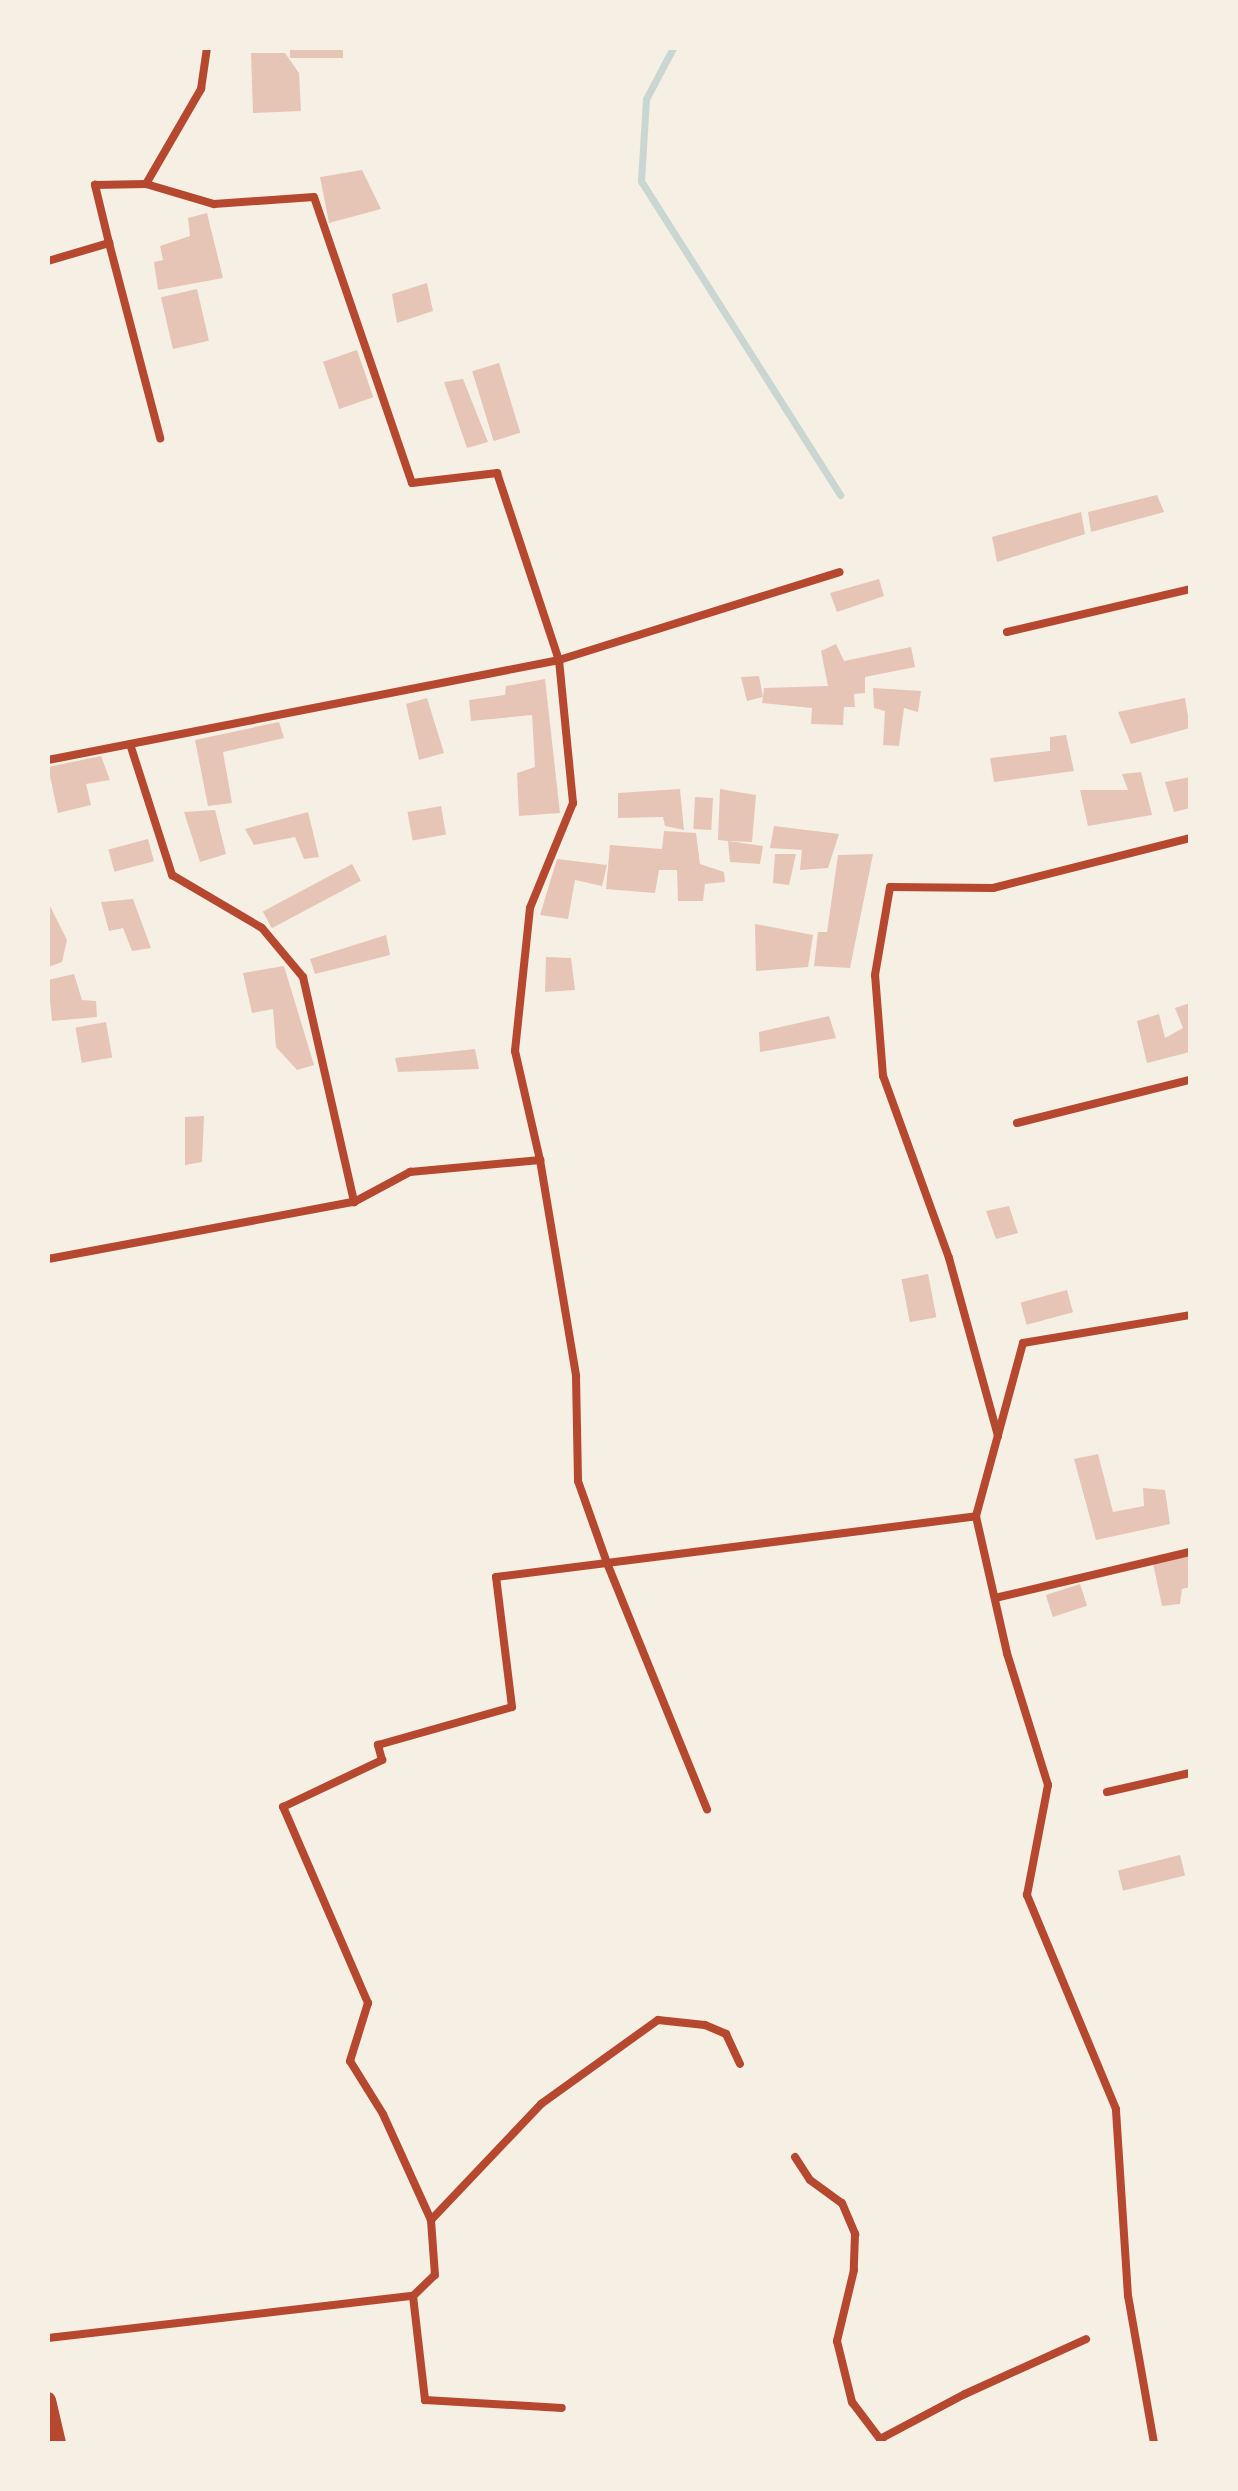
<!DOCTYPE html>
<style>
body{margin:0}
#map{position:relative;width:1238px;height:2491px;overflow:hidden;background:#f6efe4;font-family:"Fira Sans Condensed",sans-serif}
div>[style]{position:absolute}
.stream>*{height:7px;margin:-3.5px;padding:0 3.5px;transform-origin:3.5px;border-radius:3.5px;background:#c9d6d2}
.building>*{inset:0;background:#e6c5b7;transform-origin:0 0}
.minor>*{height:8px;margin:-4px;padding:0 4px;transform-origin:4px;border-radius:4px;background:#b5482f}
.secondary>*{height:16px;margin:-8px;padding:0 8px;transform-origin:8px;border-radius:8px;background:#b5482f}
span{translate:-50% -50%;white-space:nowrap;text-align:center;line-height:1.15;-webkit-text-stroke:7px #f6efe4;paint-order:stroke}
.frame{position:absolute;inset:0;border:50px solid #f6efe4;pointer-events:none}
</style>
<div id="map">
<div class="stream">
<i style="left:673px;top:48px;width:58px;rotate:117.9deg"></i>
<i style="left:646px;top:99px;width:82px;rotate:93.5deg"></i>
<i style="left:641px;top:181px;width:372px;rotate:57.6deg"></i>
</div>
<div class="building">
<i style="left:290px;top:48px;width:53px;height:10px"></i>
<i style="clip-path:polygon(251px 53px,285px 53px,299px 73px,301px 111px,253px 113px)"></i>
<i style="clip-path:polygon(362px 170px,381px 209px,329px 223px,320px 177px)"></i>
<i style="clip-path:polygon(207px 213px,223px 278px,158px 290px,154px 262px,163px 260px,160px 246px,190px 236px,188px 218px)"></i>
<i style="clip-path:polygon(427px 283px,433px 311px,397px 323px,392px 294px)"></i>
<i style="left:197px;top:289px;width:53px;height:37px;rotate:77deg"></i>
<i style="left:357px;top:350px;width:50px;height:36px;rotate:71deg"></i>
<i style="left:499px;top:363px;width:73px;height:28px;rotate:73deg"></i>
<i style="clip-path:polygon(463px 379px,488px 442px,467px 448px,444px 382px)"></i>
<i style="clip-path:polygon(1157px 495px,1164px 512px,1091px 532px,1088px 512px)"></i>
<i style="clip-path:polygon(1081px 512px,1085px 534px,997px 562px,992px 537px)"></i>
<i style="clip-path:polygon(879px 579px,884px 596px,837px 612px,830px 593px)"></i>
<i style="clip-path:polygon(836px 644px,844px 661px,911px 647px,915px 667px,865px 677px,865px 693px,854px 694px,855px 707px,844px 707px,843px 725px,811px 724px,812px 708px,762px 703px,763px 697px,747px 701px,741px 677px,759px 676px,763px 697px,764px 688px,828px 686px,821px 651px)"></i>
<i style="clip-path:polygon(545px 679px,560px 813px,519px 816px,517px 773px,535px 767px,532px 715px,471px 721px,469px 700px,505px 695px,506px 686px)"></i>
<i style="clip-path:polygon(873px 688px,921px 691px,918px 712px,904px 708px,899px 746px,883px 745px,885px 711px,874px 708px)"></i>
<i style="clip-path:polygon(427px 698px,444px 753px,419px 760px,406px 704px)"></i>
<i style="clip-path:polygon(1185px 698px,1190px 728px,1131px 744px,1118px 712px)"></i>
<i style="clip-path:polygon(279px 722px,284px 738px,223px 752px,232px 803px,208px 806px,195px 740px)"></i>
<i style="clip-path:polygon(1066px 735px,1074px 771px,994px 782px,990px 758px,1050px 751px,1050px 737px)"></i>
<i style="clip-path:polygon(101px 756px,110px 780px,86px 784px,91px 805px,58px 813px,48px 767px)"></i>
<i style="clip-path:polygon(1141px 772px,1152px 815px,1088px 826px,1080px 790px,1128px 790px,1122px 774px)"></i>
<i style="clip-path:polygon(1190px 777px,1190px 808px,1174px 812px,1165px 782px)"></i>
<i style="clip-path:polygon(680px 789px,684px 830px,665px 826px,663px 817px,618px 818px,618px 793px)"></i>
<i style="clip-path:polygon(720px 789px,756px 795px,752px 842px,728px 841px,763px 846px,760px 864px,730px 862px,728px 841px,718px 840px)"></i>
<i style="left:695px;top:797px;width:18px;height:32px;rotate:3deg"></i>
<i style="left:441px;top:806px;width:29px;height:34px;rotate:80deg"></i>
<i style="clip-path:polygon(215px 810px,226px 854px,200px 862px,184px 812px)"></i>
<i style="clip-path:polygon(308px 812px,319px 857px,304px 859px,295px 837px,254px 845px,245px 829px)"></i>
<i style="clip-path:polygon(774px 826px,839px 834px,828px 868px,800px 870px,802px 850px,770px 848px)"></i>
<i style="clip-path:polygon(664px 831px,696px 833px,700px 864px,724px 872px,725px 882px,705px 884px,703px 901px,678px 901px,677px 870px,659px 870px,655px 893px,606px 889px,610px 845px,662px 849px)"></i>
<i style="left:148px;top:839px;width:23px;height:41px;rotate:75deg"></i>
<i style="clip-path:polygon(775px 854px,796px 854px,789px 885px,773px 883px)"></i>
<i style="clip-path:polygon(873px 854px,850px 968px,814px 966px,818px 932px,827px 932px,838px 855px)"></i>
<i style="clip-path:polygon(557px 859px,607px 865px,602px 886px,575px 880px,568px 919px,540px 915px)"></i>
<i style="left:352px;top:864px;width:19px;height:101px;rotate:62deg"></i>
<i style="clip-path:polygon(133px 899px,151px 948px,132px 951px,123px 928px,109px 931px,101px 902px)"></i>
<i style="clip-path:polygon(50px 906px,67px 940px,62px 962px,48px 967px)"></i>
<i style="clip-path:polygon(755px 924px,813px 935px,808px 967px,756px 971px)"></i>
<i style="clip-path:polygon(386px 935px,390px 955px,315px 974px,310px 959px)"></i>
<i style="clip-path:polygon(546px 957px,571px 958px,575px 990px,545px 992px)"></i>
<i style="clip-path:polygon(284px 966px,314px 1065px,297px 1070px,276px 1047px,273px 1009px,252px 1013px,243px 973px)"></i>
<i style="clip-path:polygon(74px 974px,82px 1000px,96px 1001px,97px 1017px,52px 1021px,48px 980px)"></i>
<i style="clip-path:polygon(1190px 1003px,1190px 1052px,1147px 1063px,1137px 1021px,1159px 1014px,1165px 1038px,1183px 1028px,1175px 1008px)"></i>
<i style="clip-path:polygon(829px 1016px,836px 1038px,760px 1052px,759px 1032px)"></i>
<i style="left:106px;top:1022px;width:36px;height:31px;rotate:80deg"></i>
<i style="clip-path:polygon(475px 1049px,479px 1069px,398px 1072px,395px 1058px)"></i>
<i style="clip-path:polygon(204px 1116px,202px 1162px,185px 1165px,185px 1117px)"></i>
<i style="clip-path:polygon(1009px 1206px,1018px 1233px,996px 1239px,986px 1211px)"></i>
<i style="left:928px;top:1274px;width:44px;height:27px;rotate:79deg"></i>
<i style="left:1067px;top:1290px;width:23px;height:48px;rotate:75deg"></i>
<i style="clip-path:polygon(1098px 1454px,1113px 1512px,1144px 1506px,1143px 1488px,1165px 1490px,1170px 1524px,1096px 1540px,1074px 1459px)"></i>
<i style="clip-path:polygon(1190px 1554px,1190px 1587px,1182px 1589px,1180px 1604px,1162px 1606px,1153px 1563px)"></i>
<i style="left:1080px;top:1584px;width:23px;height:36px;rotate:72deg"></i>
<i style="left:1180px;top:1855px;width:21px;height:64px;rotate:76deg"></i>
</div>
<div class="minor">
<i style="left:146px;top:184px;width:110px;rotate:-59.9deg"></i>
<i style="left:201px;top:89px;width:41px;rotate:-81.7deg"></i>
<i style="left:109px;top:243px;width:202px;rotate:75.3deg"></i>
<i style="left:48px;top:261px;width:64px;rotate:-16.4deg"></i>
<i style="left:109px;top:243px;width:60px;rotate:-103.6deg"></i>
<i style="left:95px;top:185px;width:51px;rotate:-1.1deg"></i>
<i style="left:146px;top:184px;width:71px;rotate:16.4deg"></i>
<i style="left:214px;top:204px;width:100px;rotate:-4deg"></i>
<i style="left:314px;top:197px;width:302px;rotate:71.1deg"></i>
<i style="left:412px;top:483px;width:86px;rotate:-6.7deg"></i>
<i style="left:497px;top:473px;width:197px;rotate:71.7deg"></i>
<i style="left:559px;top:660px;width:144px;rotate:84.4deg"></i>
<i style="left:573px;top:803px;width:113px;rotate:112.3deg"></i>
<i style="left:530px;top:908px;width:144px;rotate:96deg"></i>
<i style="left:515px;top:1051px;width:112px;rotate:77.1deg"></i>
<i style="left:540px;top:1160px;width:219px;rotate:80.5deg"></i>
<i style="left:576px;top:1376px;width:105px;rotate:88.9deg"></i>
<i style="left:578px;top:1481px;width:87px;rotate:70.5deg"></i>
<i style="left:607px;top:1563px;width:266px;rotate:67.9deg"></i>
<i style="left:1007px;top:632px;width:188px;rotate:-13.2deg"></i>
<i style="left:130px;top:744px;width:138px;rotate:72.2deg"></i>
<i style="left:172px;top:875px;width:104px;rotate:30.5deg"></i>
<i style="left:262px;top:928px;width:64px;rotate:50.1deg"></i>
<i style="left:303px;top:977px;width:231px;rotate:77.2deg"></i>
<i style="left:48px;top:760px;width:521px;rotate:-11.07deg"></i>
<i style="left:559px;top:660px;width:294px;rotate:-17.4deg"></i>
<i style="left:1017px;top:1123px;width:178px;rotate:-14deg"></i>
<i style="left:48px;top:1259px;width:311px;rotate:-10.6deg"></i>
<i style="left:354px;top:1202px;width:64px;rotate:-28.2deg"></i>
<i style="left:410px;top:1172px;width:131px;rotate:-5.3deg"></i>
<i style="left:998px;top:1436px;width:185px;rotate:-105.4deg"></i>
<i style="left:949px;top:1258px;width:194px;rotate:-109.9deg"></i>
<i style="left:883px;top:1076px;width:101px;rotate:-94.5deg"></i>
<i style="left:875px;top:975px;width:89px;rotate:-80.3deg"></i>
<i style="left:890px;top:887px;width:103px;rotate:0.6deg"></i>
<i style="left:993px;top:888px;width:203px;rotate:-14.2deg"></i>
<i style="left:995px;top:1598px;width:200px;rotate:-13.3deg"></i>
<i style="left:1107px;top:1792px;width:85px;rotate:-12.9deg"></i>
<i style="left:795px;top:2157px;width:27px;rotate:57deg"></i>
<i style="left:810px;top:2180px;width:39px;rotate:36deg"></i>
<i style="left:842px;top:2203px;width:34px;rotate:67deg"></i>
<i style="left:855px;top:2234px;width:36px;rotate:92deg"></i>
<i style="left:854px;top:2270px;width:73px;rotate:103.5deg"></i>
<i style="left:837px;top:2341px;width:63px;rotate:76.2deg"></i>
<i style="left:852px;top:2402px;width:51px;rotate:52.9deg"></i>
<i style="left:431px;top:2220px;width:116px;rotate:-114.4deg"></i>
<i style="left:383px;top:2114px;width:62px;rotate:-121.9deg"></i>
<i style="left:350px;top:2061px;width:61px;rotate:-72.8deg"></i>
<i style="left:368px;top:2003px;width:214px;rotate:-113.4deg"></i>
<i style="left:283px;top:1807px;width:110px;rotate:-25.4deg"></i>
<i style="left:382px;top:1760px;width:16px;rotate:-105deg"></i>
<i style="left:378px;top:1745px;width:139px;rotate:-15.8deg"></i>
<i style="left:512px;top:1707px;width:131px;rotate:-97deg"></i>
<i style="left:496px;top:1577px;width:484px;rotate:-7.2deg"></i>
<i style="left:413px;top:2296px;width:105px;rotate:83.4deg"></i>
<i style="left:425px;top:2400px;width:137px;rotate:3.3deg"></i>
<i style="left:48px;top:2338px;width:367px;rotate:-6.6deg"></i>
<i style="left:413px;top:2296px;width:30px;rotate:-44deg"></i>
<i style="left:435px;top:2275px;width:55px;rotate:-94.2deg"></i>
<i style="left:431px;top:2220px;width:160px;rotate:-46.5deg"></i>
<i style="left:541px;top:2104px;width:144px;rotate:-35.7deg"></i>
<i style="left:658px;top:2020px;width:47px;rotate:6.1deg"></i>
<i style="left:705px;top:2025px;width:23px;rotate:23deg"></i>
<i style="left:726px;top:2034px;width:33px;rotate:65deg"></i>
<i style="left:880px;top:2439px;width:96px;rotate:-27.9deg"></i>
<i style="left:965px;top:2394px;width:133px;rotate:-24.4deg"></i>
<i style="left:1154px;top:2443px;width:149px;rotate:-100deg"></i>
<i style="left:1128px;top:2296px;width:187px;rotate:-93.7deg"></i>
<i style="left:1116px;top:2109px;width:232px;rotate:-112.6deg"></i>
<i style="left:1027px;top:1895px;width:112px;rotate:-79.2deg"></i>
<i style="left:1048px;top:1785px;width:138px;rotate:-107.3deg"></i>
<i style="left:1007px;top:1653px;width:140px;rotate:-102.8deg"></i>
<i style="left:976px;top:1516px;width:179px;rotate:-74.8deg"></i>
<i style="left:1023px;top:1343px;width:169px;rotate:-9.5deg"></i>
</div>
<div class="secondary">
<i style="left:48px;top:2400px;width:44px;rotate:76.9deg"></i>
</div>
<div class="frame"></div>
</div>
